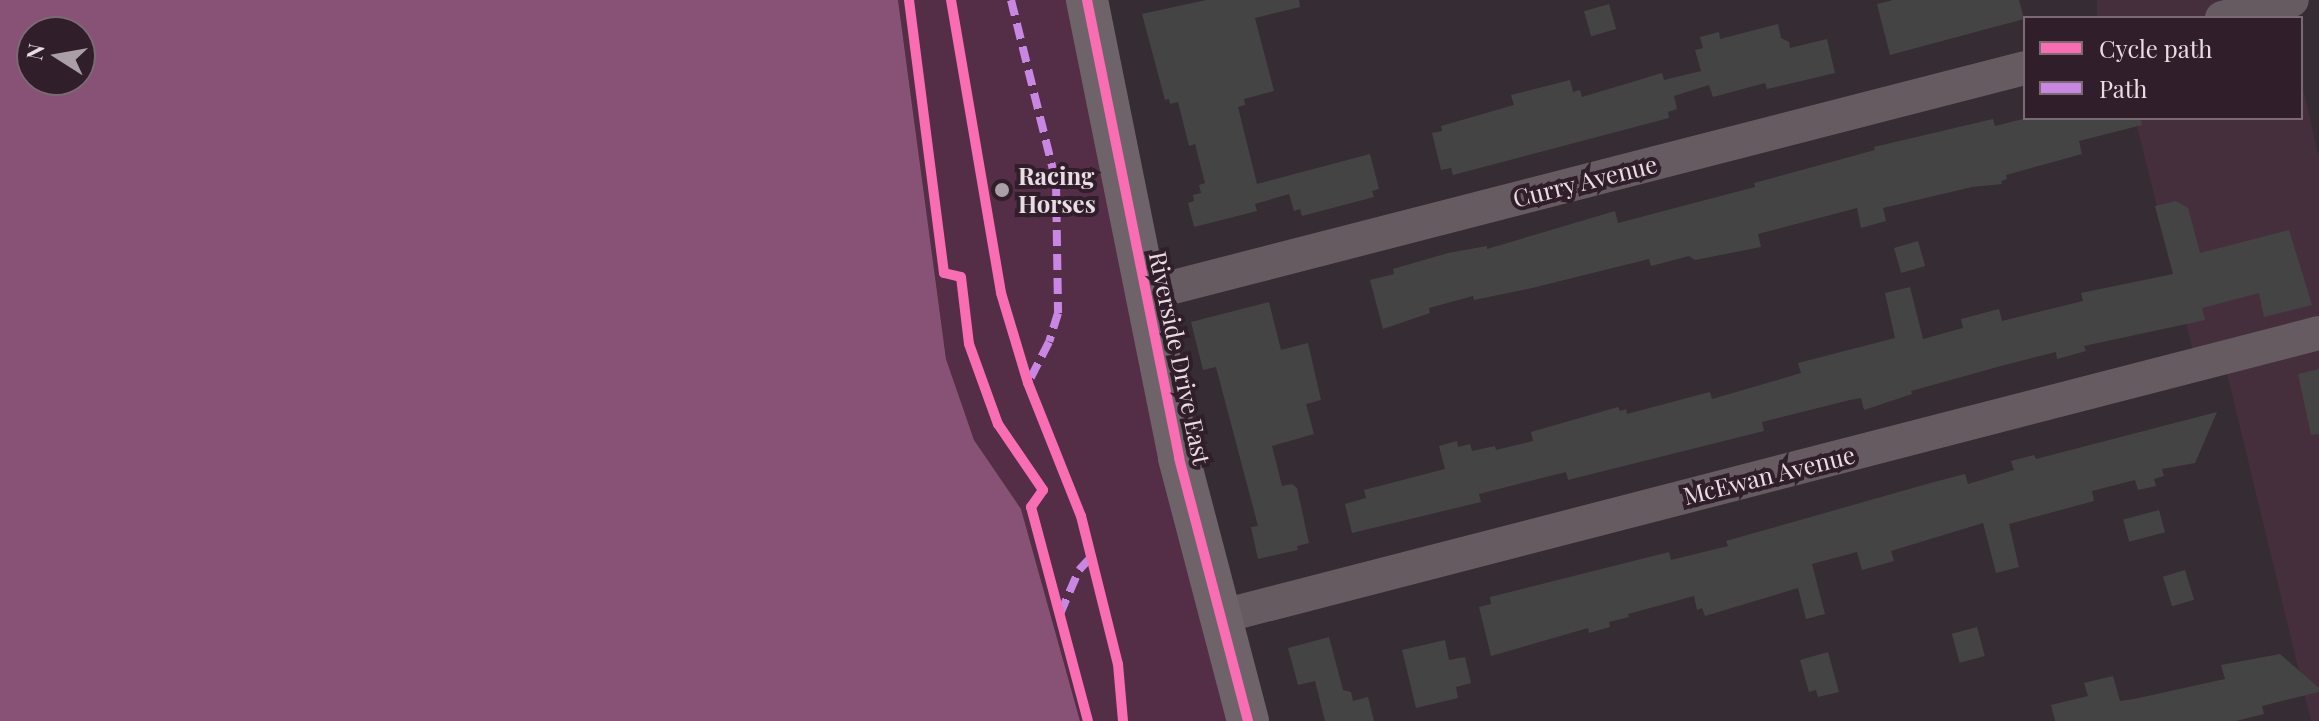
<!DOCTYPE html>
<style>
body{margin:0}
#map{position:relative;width:2319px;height:721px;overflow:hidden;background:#362c33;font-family:"Playfair Display",serif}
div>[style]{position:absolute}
.built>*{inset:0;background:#452f3d;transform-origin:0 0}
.green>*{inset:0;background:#542d47}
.water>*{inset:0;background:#875275}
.building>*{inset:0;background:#454444;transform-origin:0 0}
.minor>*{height:34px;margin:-17px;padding:0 17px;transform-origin:17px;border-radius:17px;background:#655b61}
.major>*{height:42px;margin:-21px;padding:0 21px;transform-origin:21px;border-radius:21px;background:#6f636a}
.quiet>*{height:8px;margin-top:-4px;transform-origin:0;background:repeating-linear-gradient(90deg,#c787e3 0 16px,transparent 0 24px)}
.cycleway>*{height:10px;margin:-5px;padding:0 5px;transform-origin:5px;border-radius:5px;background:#f96db3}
.dots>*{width:22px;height:22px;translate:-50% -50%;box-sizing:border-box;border:4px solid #301e2a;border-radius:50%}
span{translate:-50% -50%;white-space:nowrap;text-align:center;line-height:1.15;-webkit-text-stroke:8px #301e2a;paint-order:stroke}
.poi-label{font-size:24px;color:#e9dde4;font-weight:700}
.left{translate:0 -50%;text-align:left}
.street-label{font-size:24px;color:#e9dde4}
.legend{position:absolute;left:2023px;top:16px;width:280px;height:104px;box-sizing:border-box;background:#301e2a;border:2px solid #7a6a74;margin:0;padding:10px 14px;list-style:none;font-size:24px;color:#e9dde4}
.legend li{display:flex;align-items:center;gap:16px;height:40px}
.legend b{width:40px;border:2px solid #7a6a74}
.north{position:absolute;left:16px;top:16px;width:80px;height:80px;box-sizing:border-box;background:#301e2a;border:2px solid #7a6a74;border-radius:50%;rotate:281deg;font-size:22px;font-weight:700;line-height:32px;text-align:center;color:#e9dde4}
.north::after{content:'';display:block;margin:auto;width:28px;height:36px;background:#aa9fa6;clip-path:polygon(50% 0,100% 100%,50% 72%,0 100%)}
</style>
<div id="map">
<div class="built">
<i style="left:2097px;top:0;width:187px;height:18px"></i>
<i style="clip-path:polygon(2301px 79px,2319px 158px,2319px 721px,2311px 721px,2226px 369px,2199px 375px,2135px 118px,2301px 118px)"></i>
</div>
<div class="green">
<i style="clip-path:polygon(898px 0,1071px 0,1233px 721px,1080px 721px,1021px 509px,974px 440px,946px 359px)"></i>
</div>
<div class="water">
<i style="clip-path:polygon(evenodd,0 0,898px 0,946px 359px,974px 440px,1021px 509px,1080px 721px,0 721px,0 0,32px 32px,80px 32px,80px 80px,32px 80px,32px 32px)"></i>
</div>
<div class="building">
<i style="clip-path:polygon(1206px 0,1299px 0,1300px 7px,1255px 18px,1274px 91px,1244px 99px,1245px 105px,1238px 107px,1257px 184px,1370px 154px,1379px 189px,1372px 191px,1374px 197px,1302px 216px,1300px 209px,1294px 211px,1289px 194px,1255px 204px,1257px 211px,1194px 227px,1188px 203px,1194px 201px,1193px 195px,1201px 193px,1199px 185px,1205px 183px,1195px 144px,1189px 146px,1178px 102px,1170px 104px,1169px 99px,1165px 100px,1142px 14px)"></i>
<i style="clip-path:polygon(1893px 0,2019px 0,2024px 19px,1890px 55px,1877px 4px)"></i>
<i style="left:1609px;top:4px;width:26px;height:26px;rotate:74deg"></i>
<i style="clip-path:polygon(1778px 24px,1781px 38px,1789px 42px,1790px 48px,1827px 39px,1835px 73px,1767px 89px,1765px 83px,1713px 97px,1709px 85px,1674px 96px,1677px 109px,1668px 112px,1669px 118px,1453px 175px,1451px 168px,1441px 170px,1432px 133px,1442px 131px,1441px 126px,1514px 105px,1511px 95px,1570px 80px,1573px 92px,1580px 90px,1582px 97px,1662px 73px,1664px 80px,1701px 71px,1695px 50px,1703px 48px,1700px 37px,1719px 32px,1720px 39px)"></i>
<i style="clip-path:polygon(2027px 118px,2141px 118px,2142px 125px,2079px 141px,2082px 154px,2006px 175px,2007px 179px,2001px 181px,2002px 184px,1972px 187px,1883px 208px,1886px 221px,1861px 228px,1857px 208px,1758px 234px,1761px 247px,1695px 260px,1689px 256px,1651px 266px,1649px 259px,1532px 288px,1474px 300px,1473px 296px,1429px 308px,1430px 313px,1383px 329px,1370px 280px,1394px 274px,1393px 269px,1448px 253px,1487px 246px,1487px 249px,1615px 211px,1618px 223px,1755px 187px,1754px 183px,1875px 150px,1874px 147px,1993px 119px,1995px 126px)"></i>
<i style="clip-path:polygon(2176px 201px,2188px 208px,2200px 253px,2289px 230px,2312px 305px,2264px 317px,2259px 293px,2202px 308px,2205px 320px,2084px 346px,2086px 351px,2057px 359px,2056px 352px,2001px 366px,1911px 391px,1912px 394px,1864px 410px,1861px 398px,1850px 400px,1762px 422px,1764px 431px,1568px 480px,1566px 472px,1479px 494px,1481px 502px,1352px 533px,1345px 504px,1366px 498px,1364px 490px,1445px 469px,1439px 446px,1457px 441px,1458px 447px,1470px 444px,1472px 451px,1495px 446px,1496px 450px,1533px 441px,1531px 432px,1618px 407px,1620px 411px,1626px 409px,1627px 414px,1702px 394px,1710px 392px,1712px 399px,1801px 373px,1798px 363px,1895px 338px,1885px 293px,1910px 287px,1923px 339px,1963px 328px,1961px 319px,1999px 309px,2002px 321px,2083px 301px,2081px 293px,2173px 274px,2155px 206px)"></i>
<i style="left:1918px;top:241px;width:26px;height:25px;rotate:74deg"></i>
<i style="clip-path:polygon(1269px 302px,1281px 350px,1308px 343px,1321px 400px,1306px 404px,1314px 434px,1272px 446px,1282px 486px,1292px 484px,1297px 488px,1309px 543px,1297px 546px,1298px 550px,1258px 559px,1251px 527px,1258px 526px,1216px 367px,1203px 370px,1191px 322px)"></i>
<i style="clip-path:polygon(2319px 369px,2319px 434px,2311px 435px,2298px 374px)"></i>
<i style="clip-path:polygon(2217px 412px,2195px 463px,2162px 469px,2164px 476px,2154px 479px,2156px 486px,2138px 490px,2135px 480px,2092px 491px,2094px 501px,2009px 524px,2019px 567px,1996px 573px,1983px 523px,1891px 551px,1894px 561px,1862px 570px,1857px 552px,1812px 564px,1825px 614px,1806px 619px,1798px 588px,1705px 616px,1702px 608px,1697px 610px,1694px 596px,1628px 614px,1629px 617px,1609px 622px,1610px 627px,1589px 633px,1588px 628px,1491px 656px,1479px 607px,1491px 604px,1490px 597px,1669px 552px,1671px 560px,1728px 546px,1726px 541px,1934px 482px,1965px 474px,1968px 484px,2014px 470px,2011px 461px,2034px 455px,2036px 459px)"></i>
<i style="left:2159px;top:510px;width:23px;height:37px;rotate:75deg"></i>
<i style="left:2185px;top:570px;width:31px;height:23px;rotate:73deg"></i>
<i style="left:1977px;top:627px;width:30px;height:26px;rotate:75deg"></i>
<i style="clip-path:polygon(1329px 637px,1343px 690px,1351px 692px,1353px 701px,1368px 697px,1374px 721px,1325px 721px,1315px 681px,1298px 685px,1288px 648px)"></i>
<i style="clip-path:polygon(1445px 640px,1449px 660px,1465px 657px,1471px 683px,1456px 687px,1458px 698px,1416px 708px,1402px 650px)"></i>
<i style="clip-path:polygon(1828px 652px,1839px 692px,1818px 697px,1816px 690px,1809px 692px,1800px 660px)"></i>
<i style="clip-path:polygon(2280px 654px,2319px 688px,2319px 692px,2262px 706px,2264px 714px,2236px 721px,2055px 721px,2051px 705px,2088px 696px,2084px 683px,2113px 676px,2120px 701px,2134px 699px,2225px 679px,2221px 665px)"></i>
</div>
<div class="minor">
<i style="left:2222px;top:18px;width:72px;rotate:-14.4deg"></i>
<i style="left:1146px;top:294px;width:908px;rotate:-14.42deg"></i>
<i style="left:1219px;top:617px;width:1136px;rotate:-14.48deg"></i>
</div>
<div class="major">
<i style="left:1087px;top:0;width:467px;rotate:78.6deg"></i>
<i style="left:1179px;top:458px;width:272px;rotate:75.3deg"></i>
</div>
<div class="quiet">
<i style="left:1011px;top:0;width:187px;rotate:76.1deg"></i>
<i style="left:1056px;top:182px;width:131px;rotate:89.1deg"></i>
<i style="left:1058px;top:313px;width:30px;rotate:107deg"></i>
<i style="left:1049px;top:342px;width:46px;rotate:117.1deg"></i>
<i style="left:1060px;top:614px;width:48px;rotate:-66.6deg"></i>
<i style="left:1079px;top:570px;width:19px;rotate:-47deg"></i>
</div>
<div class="cycleway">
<i style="left:909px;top:0;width:275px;rotate:82.7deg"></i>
<i style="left:944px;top:273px;width:17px;rotate:13deg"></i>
<i style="left:961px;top:277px;width:67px;rotate:83.2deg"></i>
<i style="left:969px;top:344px;width:85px;rotate:70.1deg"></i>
<i style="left:998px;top:424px;width:80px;rotate:55.7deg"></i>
<i style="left:1043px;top:490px;width:21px;rotate:125deg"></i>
<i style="left:1031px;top:507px;width:221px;rotate:75.1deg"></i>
<i style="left:951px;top:0;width:297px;rotate:80.3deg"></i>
<i style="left:1001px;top:293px;width:94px;rotate:73.3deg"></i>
<i style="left:1028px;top:383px;width:143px;rotate:68.3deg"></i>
<i style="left:1081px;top:516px;width:153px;rotate:76deg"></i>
<i style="left:1118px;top:664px;width:57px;rotate:85deg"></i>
<i style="left:1087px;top:0;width:467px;rotate:78.6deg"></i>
<i style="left:1179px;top:458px;width:272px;rotate:75.3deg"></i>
</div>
<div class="dots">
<i style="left:1002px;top:190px;background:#aa9fa6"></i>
</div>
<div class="poi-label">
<span class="left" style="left:1018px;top:190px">Racing<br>Horses</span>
</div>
<div class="street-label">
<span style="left:1585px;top:181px;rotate:-14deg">Curry Avenue</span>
<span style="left:1180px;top:358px;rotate:78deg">Riverside Drive East</span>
<span style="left:1769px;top:475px;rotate:-14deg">McEwan Avenue</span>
</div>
<ul class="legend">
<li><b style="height:10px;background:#f96db3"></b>Cycle path</li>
<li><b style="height:10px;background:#c787e3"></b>Path</li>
</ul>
<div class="north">N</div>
</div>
